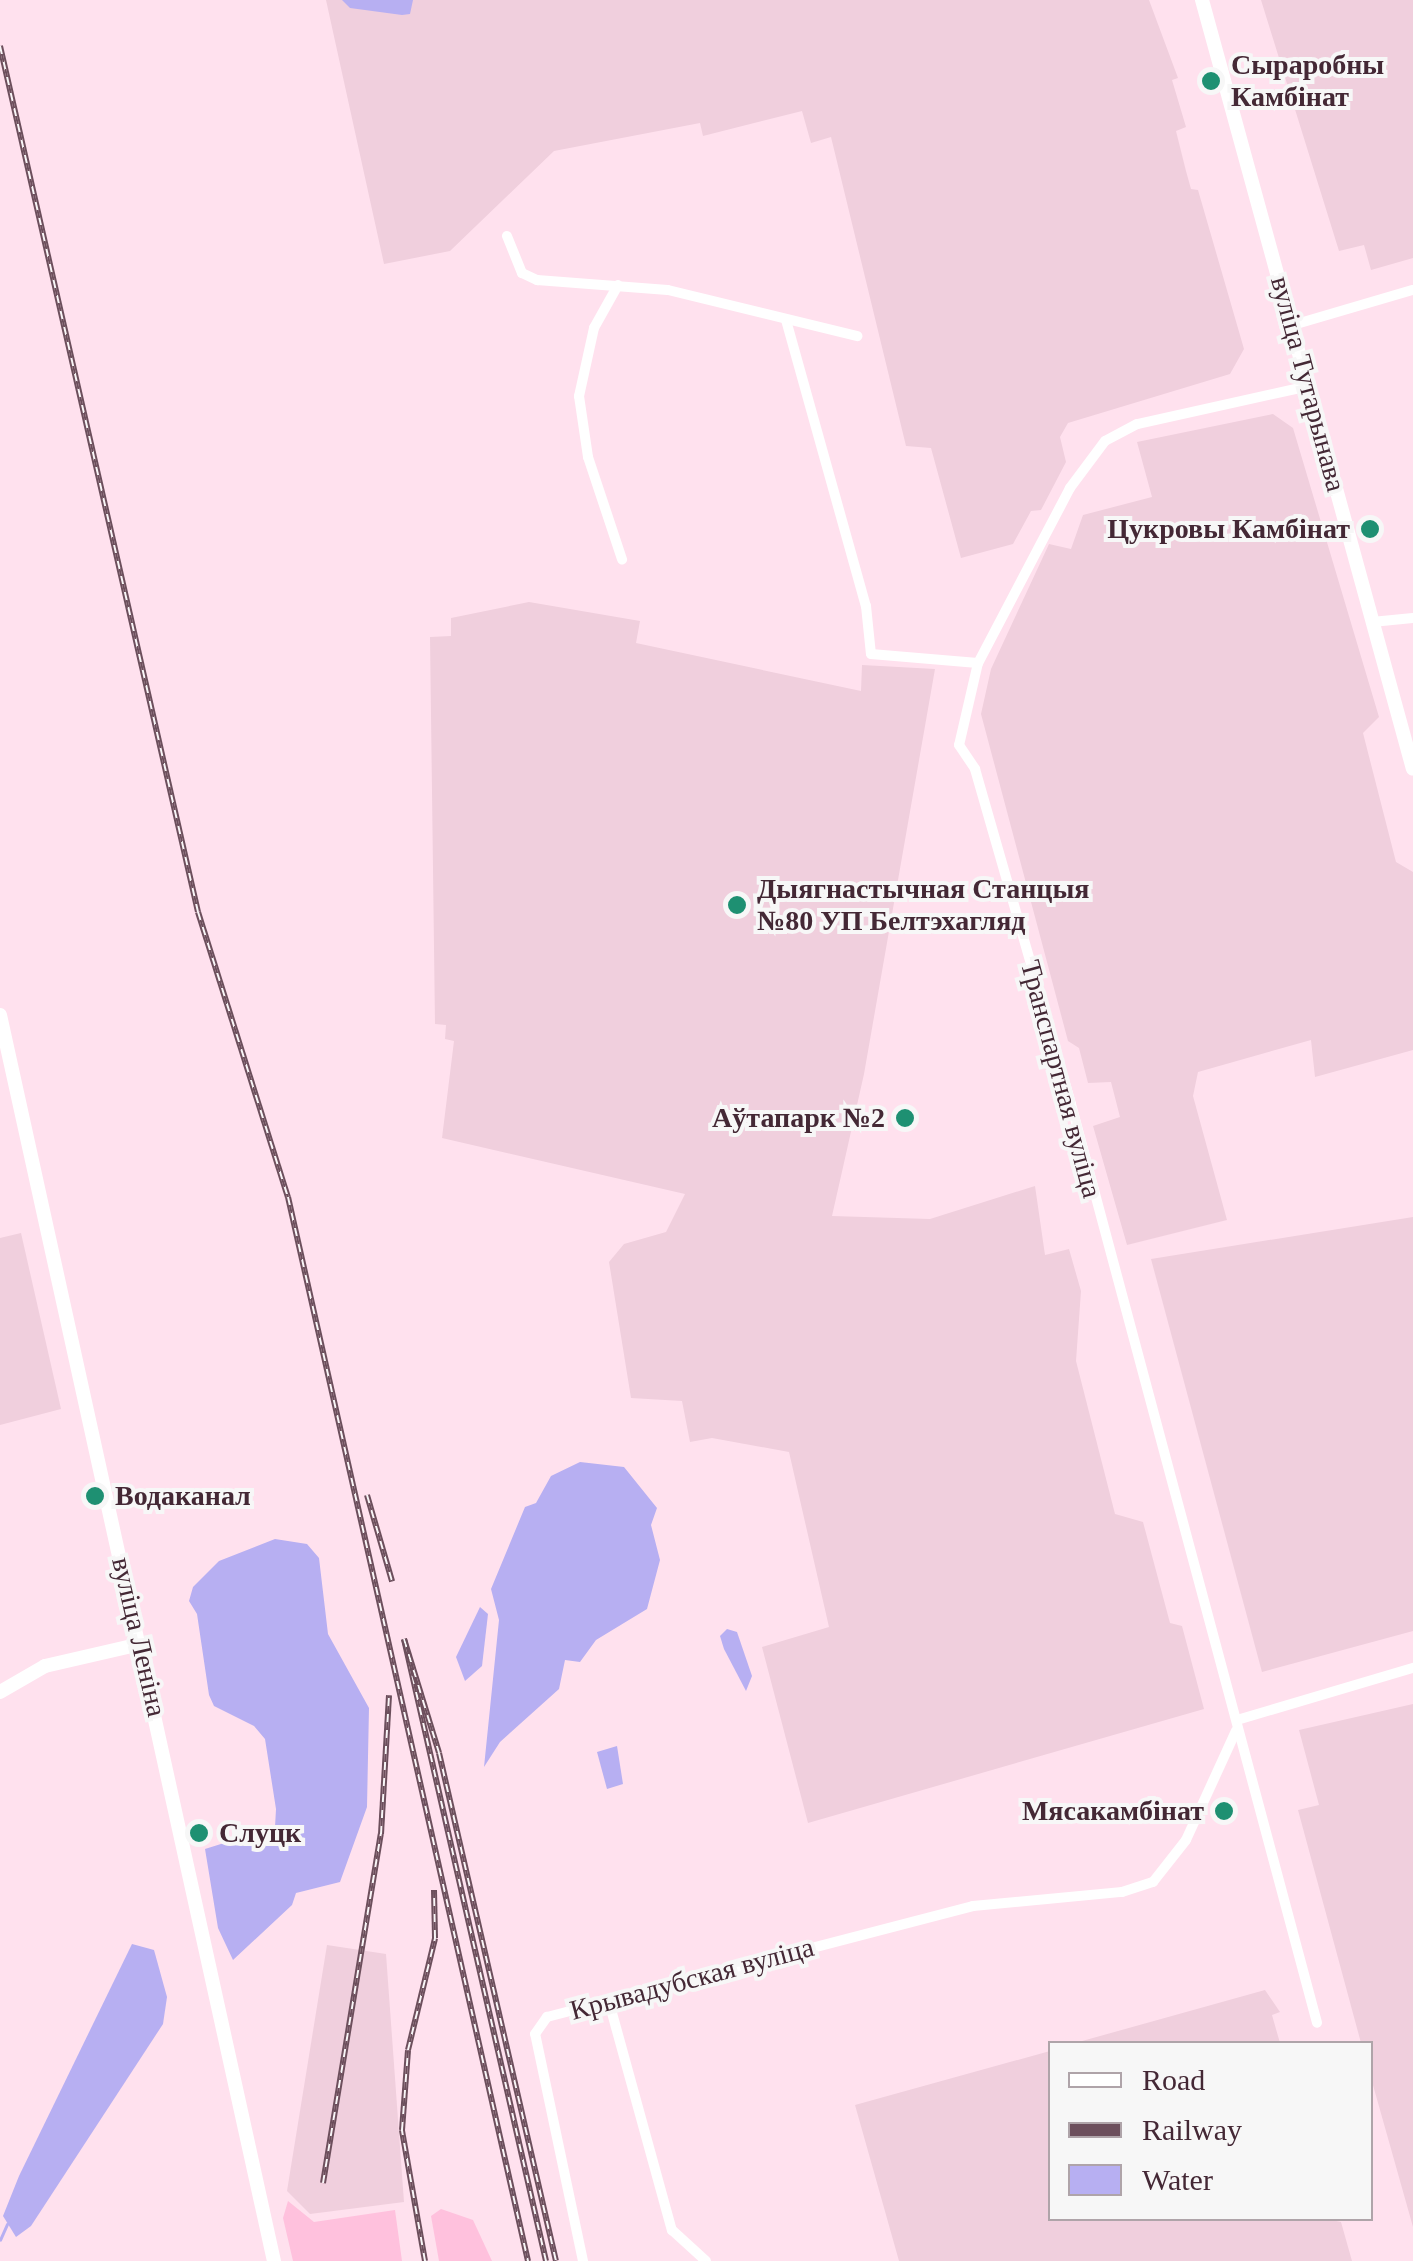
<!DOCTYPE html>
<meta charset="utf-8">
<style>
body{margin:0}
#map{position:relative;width:1413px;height:2261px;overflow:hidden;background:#ffe1ee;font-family:"Times New Roman",serif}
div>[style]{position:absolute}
.built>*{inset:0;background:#f0cfdd}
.green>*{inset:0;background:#ffc1dd}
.water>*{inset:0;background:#b7aff2}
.stream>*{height:2.5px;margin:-1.25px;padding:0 1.25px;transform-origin:1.25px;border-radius:1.25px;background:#b7aff2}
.street>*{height:10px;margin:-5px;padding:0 5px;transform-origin:5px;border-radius:5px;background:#fff}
.secondary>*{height:14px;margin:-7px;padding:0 7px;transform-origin:7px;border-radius:7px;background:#fff}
.rail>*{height:6px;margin-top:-3px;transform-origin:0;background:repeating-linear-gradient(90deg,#f7f7f7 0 8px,#6c4f5c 0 16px);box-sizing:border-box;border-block:2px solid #6c4f5c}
.dots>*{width:28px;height:28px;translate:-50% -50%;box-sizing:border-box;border:5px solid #f7f7f7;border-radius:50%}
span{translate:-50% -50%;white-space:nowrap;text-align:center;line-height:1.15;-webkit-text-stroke:8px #f7f7f7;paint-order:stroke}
.poi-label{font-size:28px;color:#442835;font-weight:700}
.left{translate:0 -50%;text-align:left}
.right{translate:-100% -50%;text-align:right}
.street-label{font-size:28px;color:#442835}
.legend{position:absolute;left:1048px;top:2041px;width:325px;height:180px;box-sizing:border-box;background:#f7f7f7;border:2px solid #afa4a9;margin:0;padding:12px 18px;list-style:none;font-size:30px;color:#442835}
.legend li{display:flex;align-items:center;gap:20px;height:50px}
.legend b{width:50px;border:2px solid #afa4a9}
</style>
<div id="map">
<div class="built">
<i style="clip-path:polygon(326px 0,1149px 0,1178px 78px,1172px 80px,1186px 127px,1176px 131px,1186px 171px,1191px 189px,1198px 190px,1244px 349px,1230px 374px,1068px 423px,1060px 437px,1066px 462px,1041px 510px,1031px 511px,1013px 544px,961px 558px,931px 448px,906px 446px,831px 137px,811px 143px,802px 111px,703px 136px,700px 123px,554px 151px,450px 251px,384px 264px)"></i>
<i style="clip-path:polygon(1261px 0,1413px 0,1413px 258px,1371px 270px,1364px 245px,1339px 251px)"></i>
<i style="clip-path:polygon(1273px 414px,1293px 428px,1379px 717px,1363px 733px,1396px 862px,1413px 872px,1413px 1050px,1315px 1077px,1311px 1040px,1198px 1072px,1193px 1096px,1227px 1220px,1127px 1245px,1093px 1126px,1120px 1117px,1111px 1082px,1088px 1083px,1079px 1048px,1068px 1041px,981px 714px,991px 669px,1049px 544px,1071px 549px,1083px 515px,1152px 497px,1137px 442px)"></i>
<i style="clip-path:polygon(529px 602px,640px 621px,636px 643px,861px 691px,862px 665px,935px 669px,864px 1074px,832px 1216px,930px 1219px,1035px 1186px,1045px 1255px,1069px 1249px,1081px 1291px,1076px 1361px,1115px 1514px,1143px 1522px,1170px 1623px,1182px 1626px,1204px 1709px,808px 1823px,762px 1647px,829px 1627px,789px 1452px,712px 1438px,690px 1442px,682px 1401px,631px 1398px,609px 1262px,624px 1244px,666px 1232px,685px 1194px,442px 1138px,454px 1041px,445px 1039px,446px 1025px,435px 1024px,430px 637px,451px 636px,451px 618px)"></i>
<i style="clip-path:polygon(1413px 1217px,1413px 1631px,1262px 1672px,1151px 1259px)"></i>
<i style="clip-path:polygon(21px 1233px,61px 1409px,0 1425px,0 1238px)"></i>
<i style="clip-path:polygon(1413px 1704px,1413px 2227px,1371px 2078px,1370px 2044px,1361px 2043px,1298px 1810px,1319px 1805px,1299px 1730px)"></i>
<i style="clip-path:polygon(327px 1945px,386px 1954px,404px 2202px,310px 2214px,287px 2191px)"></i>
<i style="clip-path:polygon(1265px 1990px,1280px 2012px,1272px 2015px,1280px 2043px,1075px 2043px)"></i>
<i style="clip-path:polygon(1050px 2051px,1050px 2218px,1327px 2219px,1341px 2222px,1352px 2261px,899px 2261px,855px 2105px)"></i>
</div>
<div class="green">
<i style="clip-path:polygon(288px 2201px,314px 2222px,395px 2210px,402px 2261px,293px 2261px,283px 2218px)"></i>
<i style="clip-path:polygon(441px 2209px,473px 2220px,492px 2261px,439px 2261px,431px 2216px)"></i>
</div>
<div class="water">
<i style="clip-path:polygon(342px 0,413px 0,410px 14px,402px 15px,350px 8px)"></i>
<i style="clip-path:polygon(580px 1462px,624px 1467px,657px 1508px,651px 1525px,660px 1560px,647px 1609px,596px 1640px,580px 1662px,565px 1660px,559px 1689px,500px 1742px,484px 1767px,499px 1620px,491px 1589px,525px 1507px,536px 1503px,551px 1476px)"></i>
<i style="clip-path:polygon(275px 1539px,307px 1544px,319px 1558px,328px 1634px,369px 1708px,367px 1807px,340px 1882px,296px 1893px,292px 1905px,233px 1960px,218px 1928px,205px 1849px,275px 1827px,276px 1809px,265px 1739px,254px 1726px,214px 1706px,209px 1695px,197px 1614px,189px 1601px,193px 1587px,219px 1561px)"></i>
<i style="clip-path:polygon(480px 1607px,488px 1614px,482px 1666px,465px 1681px,456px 1657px)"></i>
<i style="clip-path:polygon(727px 1629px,737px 1632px,752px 1676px,746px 1691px,724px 1649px,720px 1636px)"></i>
<i style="clip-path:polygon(617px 1746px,623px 1784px,607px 1789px,597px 1752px)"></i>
<i style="clip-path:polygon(132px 1944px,154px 1950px,167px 1997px,163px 2024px,31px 2226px,16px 2237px,3px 2216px,19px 2176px)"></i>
</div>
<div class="stream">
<i style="left:0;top:2240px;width:17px;rotate:-66deg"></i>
</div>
<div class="street">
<i style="left:507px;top:236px;width:40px;rotate:68deg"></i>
<i style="left:522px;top:273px;width:17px;rotate:25deg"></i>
<i style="left:537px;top:280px;width:131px;rotate:4.4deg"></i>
<i style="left:668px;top:290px;width:195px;rotate:13.7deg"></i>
<i style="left:618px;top:285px;width:49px;rotate:119.2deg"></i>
<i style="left:594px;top:328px;width:70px;rotate:102.4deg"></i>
<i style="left:579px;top:396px;width:62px;rotate:81.6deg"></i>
<i style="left:588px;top:457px;width:108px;rotate:71.6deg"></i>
<i style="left:786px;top:320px;width:297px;rotate:74.4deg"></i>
<i style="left:866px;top:606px;width:48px;rotate:84.1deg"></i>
<i style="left:871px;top:654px;width:107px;rotate:4.8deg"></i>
<i style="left:1293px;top:325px;width:125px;rotate:-16.3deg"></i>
<i style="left:1309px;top:386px;width:176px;rotate:167.5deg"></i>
<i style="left:1137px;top:424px;width:36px;rotate:152deg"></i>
<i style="left:1105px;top:441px;width:59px;rotate:126.7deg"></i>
<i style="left:1070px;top:488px;width:198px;rotate:117.7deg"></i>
<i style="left:978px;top:663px;width:84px;rotate:103deg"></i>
<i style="left:959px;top:745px;width:29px;rotate:56deg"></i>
<i style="left:975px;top:769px;width:348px;rotate:74deg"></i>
<i style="left:1071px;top:1104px;width:951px;rotate:75.01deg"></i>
<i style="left:1372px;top:622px;width:41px;rotate:-5.6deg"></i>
<i style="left:1237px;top:1720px;width:184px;rotate:-16.5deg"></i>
<i style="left:609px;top:2002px;width:237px;rotate:74.6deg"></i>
<i style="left:672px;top:2230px;width:46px;rotate:42.4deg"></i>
<i style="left:583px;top:2261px;width:232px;rotate:-101.9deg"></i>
<i style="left:535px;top:2034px;width:21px;rotate:-55deg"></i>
<i style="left:547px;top:2017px;width:440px;rotate:-14.6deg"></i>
<i style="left:973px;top:1906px;width:150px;rotate:-5.4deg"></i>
<i style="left:1122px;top:1892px;width:33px;rotate:-18deg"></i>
<i style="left:1153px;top:1882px;width:53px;rotate:-51.8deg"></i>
<i style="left:1186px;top:1840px;width:120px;rotate:-65.4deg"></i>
</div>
<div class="secondary">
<i style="left:1202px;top:0;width:797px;rotate:74.66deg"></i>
<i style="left:0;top:1015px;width:1276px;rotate:77.6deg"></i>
<i style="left:0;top:1692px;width:52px;rotate:-30deg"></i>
<i style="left:45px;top:1666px;width:98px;rotate:-13deg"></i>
</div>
<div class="rail">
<i style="left:0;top:46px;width:888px;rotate:77.12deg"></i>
<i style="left:198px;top:912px;width:299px;rotate:72.5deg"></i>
<i style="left:288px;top:1197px;width:1091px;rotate:77.29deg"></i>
<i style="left:367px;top:1495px;width:90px;rotate:73.8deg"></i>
<i style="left:323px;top:2183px;width:354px;rotate:-80.6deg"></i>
<i style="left:381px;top:1834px;width:139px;rotate:-86.7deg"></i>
<i style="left:425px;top:2261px;width:133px;rotate:-100deg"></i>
<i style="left:402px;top:2130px;width:80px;rotate:-85.7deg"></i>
<i style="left:408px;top:2050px;width:115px;rotate:-76.4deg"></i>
<i style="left:435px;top:1938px;width:48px;rotate:-91.2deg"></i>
<i style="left:546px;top:2261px;width:638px;rotate:-102.86deg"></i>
<i style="left:404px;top:1639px;width:119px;rotate:72.9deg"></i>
<i style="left:439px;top:1753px;width:521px;rotate:77.03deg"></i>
</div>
<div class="dots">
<i style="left:1211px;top:81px;background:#1e9072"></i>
<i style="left:1370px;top:529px;background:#1e9072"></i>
<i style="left:737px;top:905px;background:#1e9072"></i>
<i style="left:905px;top:1118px;background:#1e9072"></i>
<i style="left:95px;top:1496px;background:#1e9072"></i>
<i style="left:1224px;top:1811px;background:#1e9072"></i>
<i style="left:199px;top:1833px;background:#1e9072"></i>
</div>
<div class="poi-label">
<span class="left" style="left:1231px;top:81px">Сыраробны<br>Камбінат</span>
<span class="right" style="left:1350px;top:529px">Цукровы Камбінат</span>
<span class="left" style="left:757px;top:905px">Дыягнастычная Станцыя<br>№80 УП Белтэхагляд</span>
<span class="right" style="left:885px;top:1118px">Аўтапарк №2</span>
<span class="left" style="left:115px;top:1496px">Водаканал</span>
<span class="right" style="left:1204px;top:1811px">Мясакамбінат</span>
<span class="left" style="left:219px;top:1833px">Слуцк</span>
</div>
<div class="street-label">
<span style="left:1308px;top:384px;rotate:75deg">вуліца Тутарынава</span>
<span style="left:1061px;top:1079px;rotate:75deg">Транспартная вуліца</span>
<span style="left:139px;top:1637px;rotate:77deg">вуліца Леніна</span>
<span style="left:692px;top:1979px;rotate:-15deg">Крывадубская вуліца</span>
</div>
<ul class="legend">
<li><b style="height:12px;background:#fff"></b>Road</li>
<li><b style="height:12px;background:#6c4f5c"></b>Railway</li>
<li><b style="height:28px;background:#b7aff2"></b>Water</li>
</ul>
</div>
